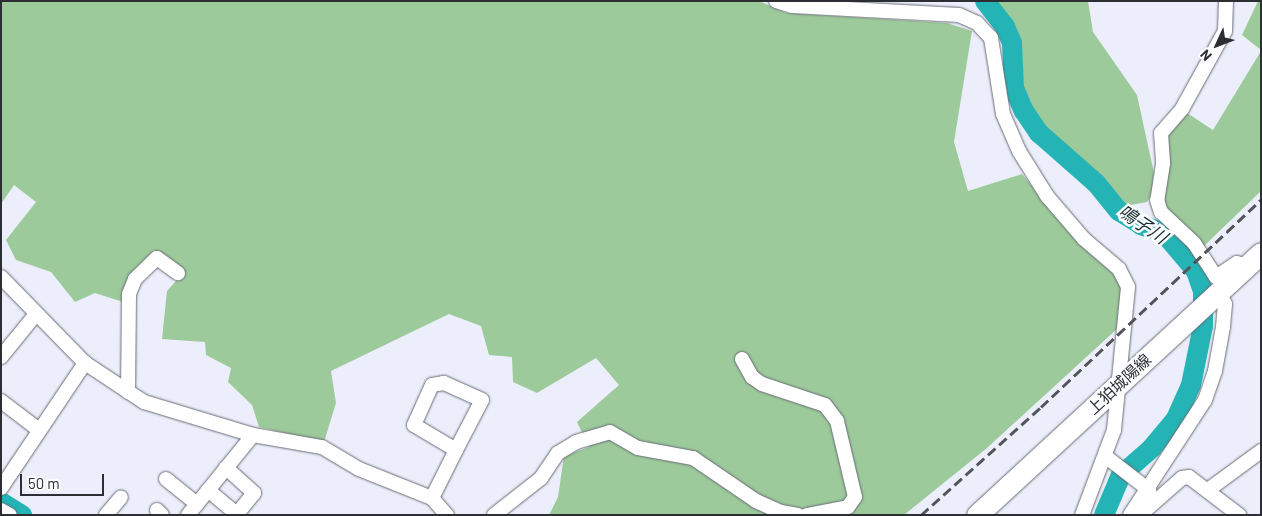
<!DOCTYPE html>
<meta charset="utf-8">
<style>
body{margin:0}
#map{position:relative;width:1262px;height:516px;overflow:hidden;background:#eceffb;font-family:Barlow,"Noto Sans JP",sans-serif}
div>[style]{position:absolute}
.green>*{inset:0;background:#9dca9b}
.river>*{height:20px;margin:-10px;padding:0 10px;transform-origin:10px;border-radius:10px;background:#25b4b6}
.roads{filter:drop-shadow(0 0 1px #696b75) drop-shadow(0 0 1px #696b75)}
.minor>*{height:14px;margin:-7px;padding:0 7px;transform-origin:7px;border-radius:7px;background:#fff}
.primary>*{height:21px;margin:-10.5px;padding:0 10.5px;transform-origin:10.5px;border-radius:10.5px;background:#fff}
.rail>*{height:3px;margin-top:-1.5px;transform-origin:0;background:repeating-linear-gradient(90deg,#53545a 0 10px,transparent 0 15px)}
span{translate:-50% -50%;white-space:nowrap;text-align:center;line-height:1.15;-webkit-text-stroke:5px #fcfdff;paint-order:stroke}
.street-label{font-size:16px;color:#2d2e33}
.water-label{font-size:18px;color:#182e2f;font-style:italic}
.frame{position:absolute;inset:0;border:2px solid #2d2e33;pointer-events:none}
.north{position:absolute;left:1192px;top:20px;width:50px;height:50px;-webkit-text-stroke:4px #fcfdff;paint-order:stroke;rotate:227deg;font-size:14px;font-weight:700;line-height:20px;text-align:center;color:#2d2e33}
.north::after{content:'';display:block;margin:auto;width:18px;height:22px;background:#2d2e33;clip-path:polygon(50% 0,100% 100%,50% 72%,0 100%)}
.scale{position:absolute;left:20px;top:474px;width:84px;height:22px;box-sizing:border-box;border:2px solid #2d2e33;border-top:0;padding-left:6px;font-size:15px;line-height:18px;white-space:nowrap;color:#2d2e33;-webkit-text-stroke:4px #fcfdff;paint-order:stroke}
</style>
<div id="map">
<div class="green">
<i style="clip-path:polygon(1px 1px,759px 1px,786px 13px,947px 23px,972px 31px,954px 142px,968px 191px,1022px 174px,1065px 226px,1104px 260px,1122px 284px,1118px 328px,987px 448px,904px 515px,549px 515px,558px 497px,564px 456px,589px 447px,577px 422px,619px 385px,596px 358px,537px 393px,513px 382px,512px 357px,489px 355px,481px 326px,449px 314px,331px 371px,336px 403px,324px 442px,259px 427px,252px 405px,228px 382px,231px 368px,206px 355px,205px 342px,162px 339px,167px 291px,183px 273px,154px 250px,129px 275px,123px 302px,95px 293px,75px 302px,51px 272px,16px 260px,6px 240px,36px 202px,14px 185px,1px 204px)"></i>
<i style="clip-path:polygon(995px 1px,1088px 1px,1093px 32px,1137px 95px,1157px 187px,1147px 202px,1125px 206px,1101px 178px,1045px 128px,1031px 108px,1022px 86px,1019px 41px,1012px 23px)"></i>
<i style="clip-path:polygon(1258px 1px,1261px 1px,1261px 50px,1242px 35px)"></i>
<i style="clip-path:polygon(1261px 51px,1261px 191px,1201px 249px,1160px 200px,1162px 138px,1184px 111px,1213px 130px)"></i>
</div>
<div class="river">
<i style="left:985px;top:1px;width:33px;rotate:52deg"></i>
<i style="left:1005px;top:27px;width:17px;rotate:66deg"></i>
<i style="left:1012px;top:43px;width:45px;rotate:87.5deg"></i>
<i style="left:1014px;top:88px;width:25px;rotate:67deg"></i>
<i style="left:1024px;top:111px;width:27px;rotate:56deg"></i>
<i style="left:1039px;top:133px;width:76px;rotate:41.3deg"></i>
<i style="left:1096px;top:183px;width:36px;rotate:51deg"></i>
<i style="left:1119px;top:211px;width:26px;rotate:32deg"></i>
<i style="left:1141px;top:225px;width:24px;rotate:19deg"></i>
<i style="left:1164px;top:233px;width:50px;rotate:49.9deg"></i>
<i style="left:1196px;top:271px;width:21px;rotate:71deg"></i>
<i style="left:1203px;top:291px;width:35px;rotate:90deg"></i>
<i style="left:1203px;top:326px;width:60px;rotate:101.5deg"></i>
<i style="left:1191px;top:385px;width:37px;rotate:114deg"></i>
<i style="left:1176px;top:419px;width:38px;rotate:130deg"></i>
<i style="left:1152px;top:448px;width:41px;rotate:138.9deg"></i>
<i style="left:1121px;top:475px;width:43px;rotate:113deg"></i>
<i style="left:1px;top:502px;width:25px;rotate:32deg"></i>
</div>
<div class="roads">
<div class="minor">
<i style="left:776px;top:1px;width:17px;rotate:17deg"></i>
<i style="left:792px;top:6px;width:167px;rotate:3.1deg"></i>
<i style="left:959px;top:15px;width:20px;rotate:24deg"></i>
<i style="left:977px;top:23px;width:21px;rotate:47deg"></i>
<i style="left:991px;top:38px;width:77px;rotate:81deg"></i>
<i style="left:1003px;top:114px;width:40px;rotate:66.6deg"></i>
<i style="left:1019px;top:151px;width:53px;rotate:58.1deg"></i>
<i style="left:1047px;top:196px;width:57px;rotate:49.3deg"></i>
<i style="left:1084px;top:239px;width:46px;rotate:40.6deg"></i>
<i style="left:1119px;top:269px;width:20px;rotate:63deg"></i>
<i style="left:1128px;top:287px;width:144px;rotate:95.6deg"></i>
<i style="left:1114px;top:430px;width:91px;rotate:110.6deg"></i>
<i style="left:1226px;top:1px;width:30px;rotate:92deg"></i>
<i style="left:1225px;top:31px;width:89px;rotate:118.9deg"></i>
<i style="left:1182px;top:109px;width:32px;rotate:131deg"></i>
<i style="left:1161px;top:133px;width:31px;rotate:86deg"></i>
<i style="left:1163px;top:164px;width:36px;rotate:99deg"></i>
<i style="left:1157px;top:200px;width:13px;rotate:72deg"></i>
<i style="left:1161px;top:212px;width:45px;rotate:43.2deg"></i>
<i style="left:1194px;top:243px;width:40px;rotate:57.1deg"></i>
<i style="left:1216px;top:277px;width:25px;rotate:-34deg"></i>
<i style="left:1237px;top:263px;width:4px;rotate:14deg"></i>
<i style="left:1px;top:277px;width:120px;rotate:45.7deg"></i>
<i style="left:85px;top:363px;width:71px;rotate:33.5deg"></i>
<i style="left:144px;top:402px;width:114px;rotate:16.8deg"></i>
<i style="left:253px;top:435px;width:70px;rotate:9.9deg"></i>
<i style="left:322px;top:447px;width:43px;rotate:30.7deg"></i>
<i style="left:359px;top:469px;width:79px;rotate:21.7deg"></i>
<i style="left:432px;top:498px;width:23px;rotate:49deg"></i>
<i style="left:1px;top:357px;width:55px;rotate:-50.9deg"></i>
<i style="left:742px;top:359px;width:21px;rotate:61deg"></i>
<i style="left:752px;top:377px;width:12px;rotate:35deg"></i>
<i style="left:762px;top:384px;width:66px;rotate:18.4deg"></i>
<i style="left:825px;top:405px;width:20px;rotate:53deg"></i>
<i style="left:837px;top:421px;width:78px;rotate:76.7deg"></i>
<i style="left:855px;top:497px;width:12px;rotate:125deg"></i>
<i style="left:848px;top:507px;width:42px;rotate:169deg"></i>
<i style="left:128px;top:392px;width:98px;rotate:-89.4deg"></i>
<i style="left:129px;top:294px;width:16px;rotate:-68deg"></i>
<i style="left:135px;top:279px;width:30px;rotate:-44deg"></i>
<i style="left:157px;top:258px;width:26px;rotate:36deg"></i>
<i style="left:1px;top:401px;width:48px;rotate:37.3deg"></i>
<i style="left:1105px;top:456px;width:56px;rotate:37.7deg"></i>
<i style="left:166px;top:479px;width:40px;rotate:39deg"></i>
<i style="left:1px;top:488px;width:151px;rotate:-56.1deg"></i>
<i style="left:208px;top:490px;width:38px;rotate:40deg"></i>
<i style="left:237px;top:514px;width:27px;rotate:-51deg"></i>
<i style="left:254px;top:493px;width:38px;rotate:-138deg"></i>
<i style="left:1208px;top:490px;width:66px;rotate:-36.3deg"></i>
<i style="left:432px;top:498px;width:54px;rotate:-63.4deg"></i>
<i style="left:456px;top:450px;width:56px;rotate:-62.5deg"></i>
<i style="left:482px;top:400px;width:42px;rotate:-155.9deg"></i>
<i style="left:444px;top:383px;width:12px;rotate:171deg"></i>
<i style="left:432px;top:385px;width:44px;rotate:114.2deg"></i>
<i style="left:414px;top:425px;width:49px;rotate:30.8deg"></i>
<i style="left:1px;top:510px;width:10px;rotate:29deg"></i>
<i style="left:157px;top:510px;width:7px;rotate:45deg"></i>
<i style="left:106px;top:515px;width:23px;rotate:-50deg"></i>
<i style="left:188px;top:515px;width:103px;rotate:-50.9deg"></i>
<i style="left:494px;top:515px;width:60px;rotate:-38.2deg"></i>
<i style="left:541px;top:478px;width:30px;rotate:-56deg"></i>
<i style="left:558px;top:453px;width:21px;rotate:-31deg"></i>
<i style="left:576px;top:442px;width:35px;rotate:-16deg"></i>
<i style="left:610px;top:432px;width:32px;rotate:30deg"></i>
<i style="left:638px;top:448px;width:56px;rotate:10.3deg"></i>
<i style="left:693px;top:458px;width:76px;rotate:34.3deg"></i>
<i style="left:756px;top:501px;width:27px;rotate:24deg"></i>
<i style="left:781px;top:512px;width:17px;rotate:10deg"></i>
<i style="left:1130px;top:515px;width:137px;rotate:-56.9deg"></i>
<i style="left:1205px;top:400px;width:31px;rotate:-71deg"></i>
<i style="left:1215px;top:371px;width:45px;rotate:-79.7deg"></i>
<i style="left:1223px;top:327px;width:23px;rotate:-85deg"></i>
<i style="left:1225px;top:304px;width:14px;rotate:-115deg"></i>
<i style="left:1140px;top:515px;width:56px;rotate:-41.4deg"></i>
<i style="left:1182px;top:478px;width:7px;rotate:-8deg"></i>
<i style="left:1189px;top:477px;width:63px;rotate:37.2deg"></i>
</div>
<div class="primary">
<i style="left:977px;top:515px;width:386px;rotate:-42.7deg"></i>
</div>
</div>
<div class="rail">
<i style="left:921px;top:515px;width:161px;rotate:-42deg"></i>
<i style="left:1041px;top:407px;width:302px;rotate:-43.3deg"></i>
</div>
<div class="street-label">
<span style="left:1119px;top:384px;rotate:-43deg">上狛城陽線</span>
</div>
<div class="water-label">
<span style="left:1143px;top:224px;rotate:34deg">鳴子川</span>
</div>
<div class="frame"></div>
<div class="north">N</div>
<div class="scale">50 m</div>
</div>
